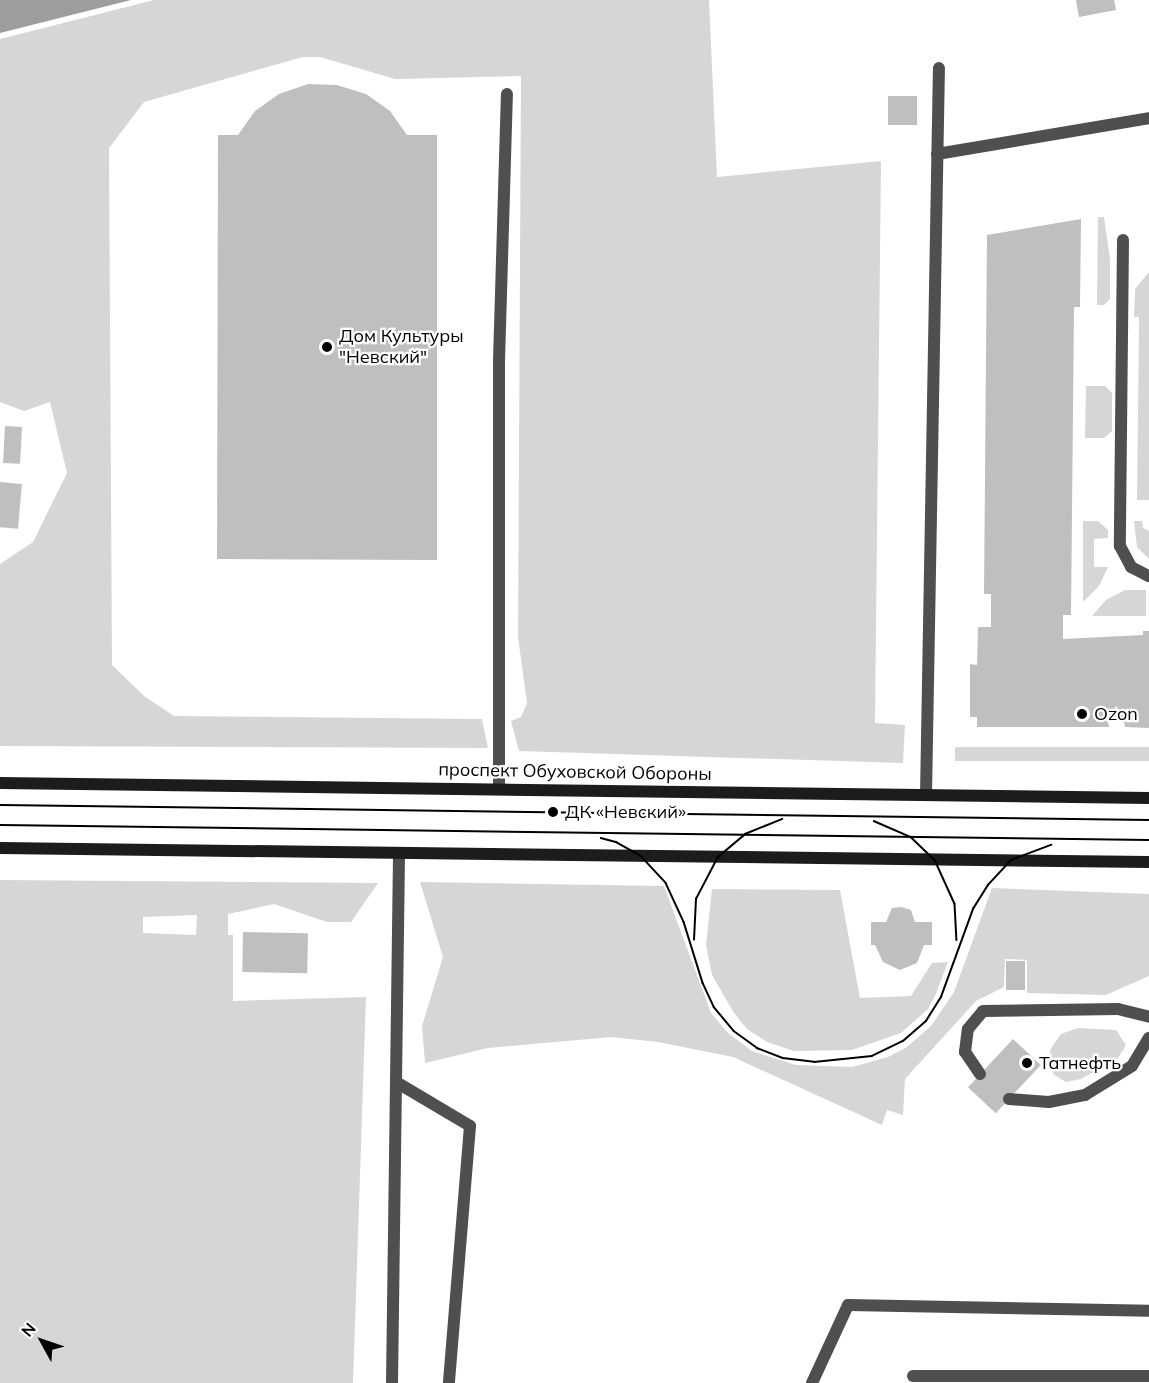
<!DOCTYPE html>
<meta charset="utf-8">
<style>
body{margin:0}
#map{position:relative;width:1149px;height:1383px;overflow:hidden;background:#fff;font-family:Mulish,sans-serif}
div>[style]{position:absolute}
.green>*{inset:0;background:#d6d6d6;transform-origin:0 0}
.water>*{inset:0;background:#9d9d9d}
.building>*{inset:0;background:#bfbfbf;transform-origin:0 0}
.service>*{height:12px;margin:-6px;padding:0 6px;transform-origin:6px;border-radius:6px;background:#4f4f4f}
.secondary>*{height:12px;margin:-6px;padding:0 6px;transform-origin:6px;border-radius:6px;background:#1c1c1c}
.tram>*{height:1.5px;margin:-0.75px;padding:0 0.75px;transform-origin:0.75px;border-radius:0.75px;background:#000}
.dots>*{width:16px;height:16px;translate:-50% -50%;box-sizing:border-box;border:3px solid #fff;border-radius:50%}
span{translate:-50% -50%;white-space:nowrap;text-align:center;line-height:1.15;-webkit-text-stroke:4.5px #fff;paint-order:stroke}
.poi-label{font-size:18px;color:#000}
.left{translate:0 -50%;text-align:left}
.street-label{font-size:18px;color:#000}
.north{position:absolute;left:12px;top:1311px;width:60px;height:60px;-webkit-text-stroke:4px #fff;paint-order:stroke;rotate:310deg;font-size:16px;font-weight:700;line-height:24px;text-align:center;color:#000}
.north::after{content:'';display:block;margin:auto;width:21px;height:27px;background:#000;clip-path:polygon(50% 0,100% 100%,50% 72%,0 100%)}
</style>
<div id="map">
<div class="green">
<i style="clip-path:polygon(154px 0,709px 0,717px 177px,881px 161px,875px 723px,905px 725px,903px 763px,519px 751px,511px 721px,521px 717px,527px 703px,518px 637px,521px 76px,395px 79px,320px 57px,303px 57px,144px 102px,109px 148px,112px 665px,144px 696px,174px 716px,482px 719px,488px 748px,0 746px,0 564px,33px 542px,67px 473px,50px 402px,24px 411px,0 402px,0 39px)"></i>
<i style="clip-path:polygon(1098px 217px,1104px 217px,1110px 259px,1110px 299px,1104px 305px,1097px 305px)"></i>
<i style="clip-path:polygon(1149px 272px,1149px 500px,1137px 500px,1139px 324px,1139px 317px,1134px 317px,1135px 289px)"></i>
<i style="clip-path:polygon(1086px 386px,1105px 386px,1112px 393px,1112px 431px,1104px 438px,1085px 438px)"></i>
<i style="clip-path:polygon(1083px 521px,1098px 521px,1108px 530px,1108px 538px,1094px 539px,1094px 567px,1108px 567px,1099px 586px,1083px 602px)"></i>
<i style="clip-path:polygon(1134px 521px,1142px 521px,1143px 528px,1149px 531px,1149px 559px,1137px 547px)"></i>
<i style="clip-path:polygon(1125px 590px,1146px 590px,1146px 616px,1092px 616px,1106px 600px)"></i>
<i style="left:955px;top:747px;width:194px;height:14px"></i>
<i style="clip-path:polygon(evenodd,0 880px,378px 883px,351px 922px,327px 922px,274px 904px,228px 914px,228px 935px,233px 935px,233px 1001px,366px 997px,353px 1383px,0 1383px,0 880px,197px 915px,196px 935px,143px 933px,143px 917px,197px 915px)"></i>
<i style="clip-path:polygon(420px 882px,664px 886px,711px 1013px,728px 1033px,752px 1051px,796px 1065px,852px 1067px,888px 1057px,907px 1047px,931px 1026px,954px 992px,992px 888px,1149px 894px,1149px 976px,1106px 995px,1027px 993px,1027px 960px,1005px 959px,1004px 987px,976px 1001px,905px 1079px,903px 1115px,887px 1110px,882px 1125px,733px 1057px,658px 1042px,611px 1037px,488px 1048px,425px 1063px,422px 1026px,443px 957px)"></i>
<i style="clip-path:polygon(712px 889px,840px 890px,860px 998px,911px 996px,932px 963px,948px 962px,935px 996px,928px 1009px,901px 1033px,852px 1050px,794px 1051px,767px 1042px,747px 1029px,734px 1013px,712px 975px,706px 945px)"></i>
<i style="clip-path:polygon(1078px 1028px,1116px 1030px,1126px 1045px,1118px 1058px,1081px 1079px,1066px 1082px,1053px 1074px,1050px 1050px,1061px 1034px)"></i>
</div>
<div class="water">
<i style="clip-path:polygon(0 0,131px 0,0 33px)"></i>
</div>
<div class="building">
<i style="clip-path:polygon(1076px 0,1114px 0,1116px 10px,1079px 17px)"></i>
<i style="clip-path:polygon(308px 84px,337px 85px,366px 94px,390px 111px,407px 135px,437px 135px,437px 560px,217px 559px,218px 135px,238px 135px,255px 111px,279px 94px)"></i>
<i style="left:888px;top:96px;width:29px;height:29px"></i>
<i style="clip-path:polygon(1081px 219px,1080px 307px,1074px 307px,1071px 615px,1063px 615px,1063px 639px,1143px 635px,1143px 631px,1149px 631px,1149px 728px,1125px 727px,1124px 721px,1109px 721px,1109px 727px,977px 727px,977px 717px,970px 717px,970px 664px,977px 665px,978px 627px,991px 627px,991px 594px,984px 594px,987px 235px)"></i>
<i style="left:5px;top:426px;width:17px;height:37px;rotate:3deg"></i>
<i style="left:0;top:482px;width:22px;height:45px;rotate:5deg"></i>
<i style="clip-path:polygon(901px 907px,911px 910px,915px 922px,932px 922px,932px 945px,924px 945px,917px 963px,900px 970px,883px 962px,875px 945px,871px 945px,871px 922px,886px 922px,892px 908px)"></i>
<i style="left:243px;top:932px;width:65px;height:40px;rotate:1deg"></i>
<i style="left:1006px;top:961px;width:19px;height:29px"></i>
<i style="left:1013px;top:1039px;width:38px;height:66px;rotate:43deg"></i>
</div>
<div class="service">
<i style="left:937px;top:154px;width:215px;rotate:-9.6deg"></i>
<i style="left:1123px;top:240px;width:306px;rotate:90.6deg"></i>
<i style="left:1120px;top:546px;width:24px;rotate:62deg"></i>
<i style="left:1131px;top:567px;width:20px;rotate:27deg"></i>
<i style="left:499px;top:788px;width:427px;rotate:-90deg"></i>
<i style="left:499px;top:361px;width:267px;rotate:-88.3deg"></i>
<i style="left:926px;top:795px;width:727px;rotate:-88.98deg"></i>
<i style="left:980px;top:1074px;width:27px;rotate:-124deg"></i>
<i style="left:965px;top:1052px;width:23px;rotate:-83deg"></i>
<i style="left:968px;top:1029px;width:23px;rotate:-50deg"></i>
<i style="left:983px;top:1011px;width:135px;rotate:-0.8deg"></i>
<i style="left:1118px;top:1009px;width:32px;rotate:14deg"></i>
<i style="left:396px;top:1082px;width:86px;rotate:30.7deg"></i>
<i style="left:470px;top:1126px;width:258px;rotate:94.7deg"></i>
<i style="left:1009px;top:1099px;width:40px;rotate:4.3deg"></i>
<i style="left:1049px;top:1102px;width:37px;rotate:-11deg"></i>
<i style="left:1085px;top:1095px;width:55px;rotate:-31.7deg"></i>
<i style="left:1132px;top:1066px;width:33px;rotate:-59deg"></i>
<i style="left:913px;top:1376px;width:236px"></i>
<i style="left:392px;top:1383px;width:530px;rotate:-89.24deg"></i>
<i style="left:812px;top:1383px;width:86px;rotate:-65.2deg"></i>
<i style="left:848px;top:1305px;width:301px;rotate:1.1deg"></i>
</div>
<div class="secondary">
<i style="left:0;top:783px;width:1149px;rotate:0.75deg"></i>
<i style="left:0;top:848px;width:1149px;rotate:0.7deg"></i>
</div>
<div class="tram">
<i style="left:0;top:805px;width:1149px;rotate:0.75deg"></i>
<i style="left:874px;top:821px;width:40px;rotate:23.4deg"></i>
<i style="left:911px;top:837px;width:33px;rotate:44deg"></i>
<i style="left:935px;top:860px;width:48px;rotate:65.6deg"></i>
<i style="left:955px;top:904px;width:36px;rotate:87deg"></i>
<i style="left:0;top:825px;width:1149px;rotate:0.75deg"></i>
<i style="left:601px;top:838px;width:16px;rotate:15deg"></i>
<i style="left:616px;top:842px;width:29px;rotate:29deg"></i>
<i style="left:641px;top:856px;width:37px;rotate:47deg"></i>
<i style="left:666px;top:883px;width:43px;rotate:65.2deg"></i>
<i style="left:684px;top:922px;width:64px;rotate:72.7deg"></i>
<i style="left:703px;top:983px;width:26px;rotate:65deg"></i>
<i style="left:714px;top:1007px;width:31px;rotate:50deg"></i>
<i style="left:734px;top:1031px;width:29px;rotate:36deg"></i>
<i style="left:757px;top:1048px;width:28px;rotate:21deg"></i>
<i style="left:783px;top:1058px;width:31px;rotate:7deg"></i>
<i style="left:814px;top:1062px;width:58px;rotate:-5.9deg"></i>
<i style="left:872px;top:1056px;width:34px;rotate:-26deg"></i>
<i style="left:903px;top:1041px;width:30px;rotate:-41deg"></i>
<i style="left:926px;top:1021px;width:28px;rotate:-58deg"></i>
<i style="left:941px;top:997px;width:94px;rotate:-70deg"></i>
<i style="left:973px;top:909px;width:28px;rotate:-58deg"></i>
<i style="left:988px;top:885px;width:34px;rotate:-47deg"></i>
<i style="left:1011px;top:860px;width:43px;rotate:-20.6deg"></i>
<i style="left:694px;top:940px;width:41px;rotate:-87.2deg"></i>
<i style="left:696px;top:899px;width:47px;rotate:-62.4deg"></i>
<i style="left:718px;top:857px;width:35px;rotate:-40deg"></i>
<i style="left:745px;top:834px;width:40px;rotate:-22deg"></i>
</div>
<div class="dots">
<i style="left:327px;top:347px;background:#000"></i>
<i style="left:1082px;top:714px;background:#000"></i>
<i style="left:553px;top:812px;background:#000"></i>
<i style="left:1027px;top:1063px;background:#000"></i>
</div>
<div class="poi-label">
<span class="left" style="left:339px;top:347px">Дом Культуры<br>"Невский"</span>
<span class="left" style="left:1094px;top:714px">Ozon</span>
<span class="left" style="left:565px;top:812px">ДК «Невский»</span>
<span class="left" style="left:1039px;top:1063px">Татнефть</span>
</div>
<div class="street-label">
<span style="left:575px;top:772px;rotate:1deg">проспект Обуховской Обороны</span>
</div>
<div class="north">N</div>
</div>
